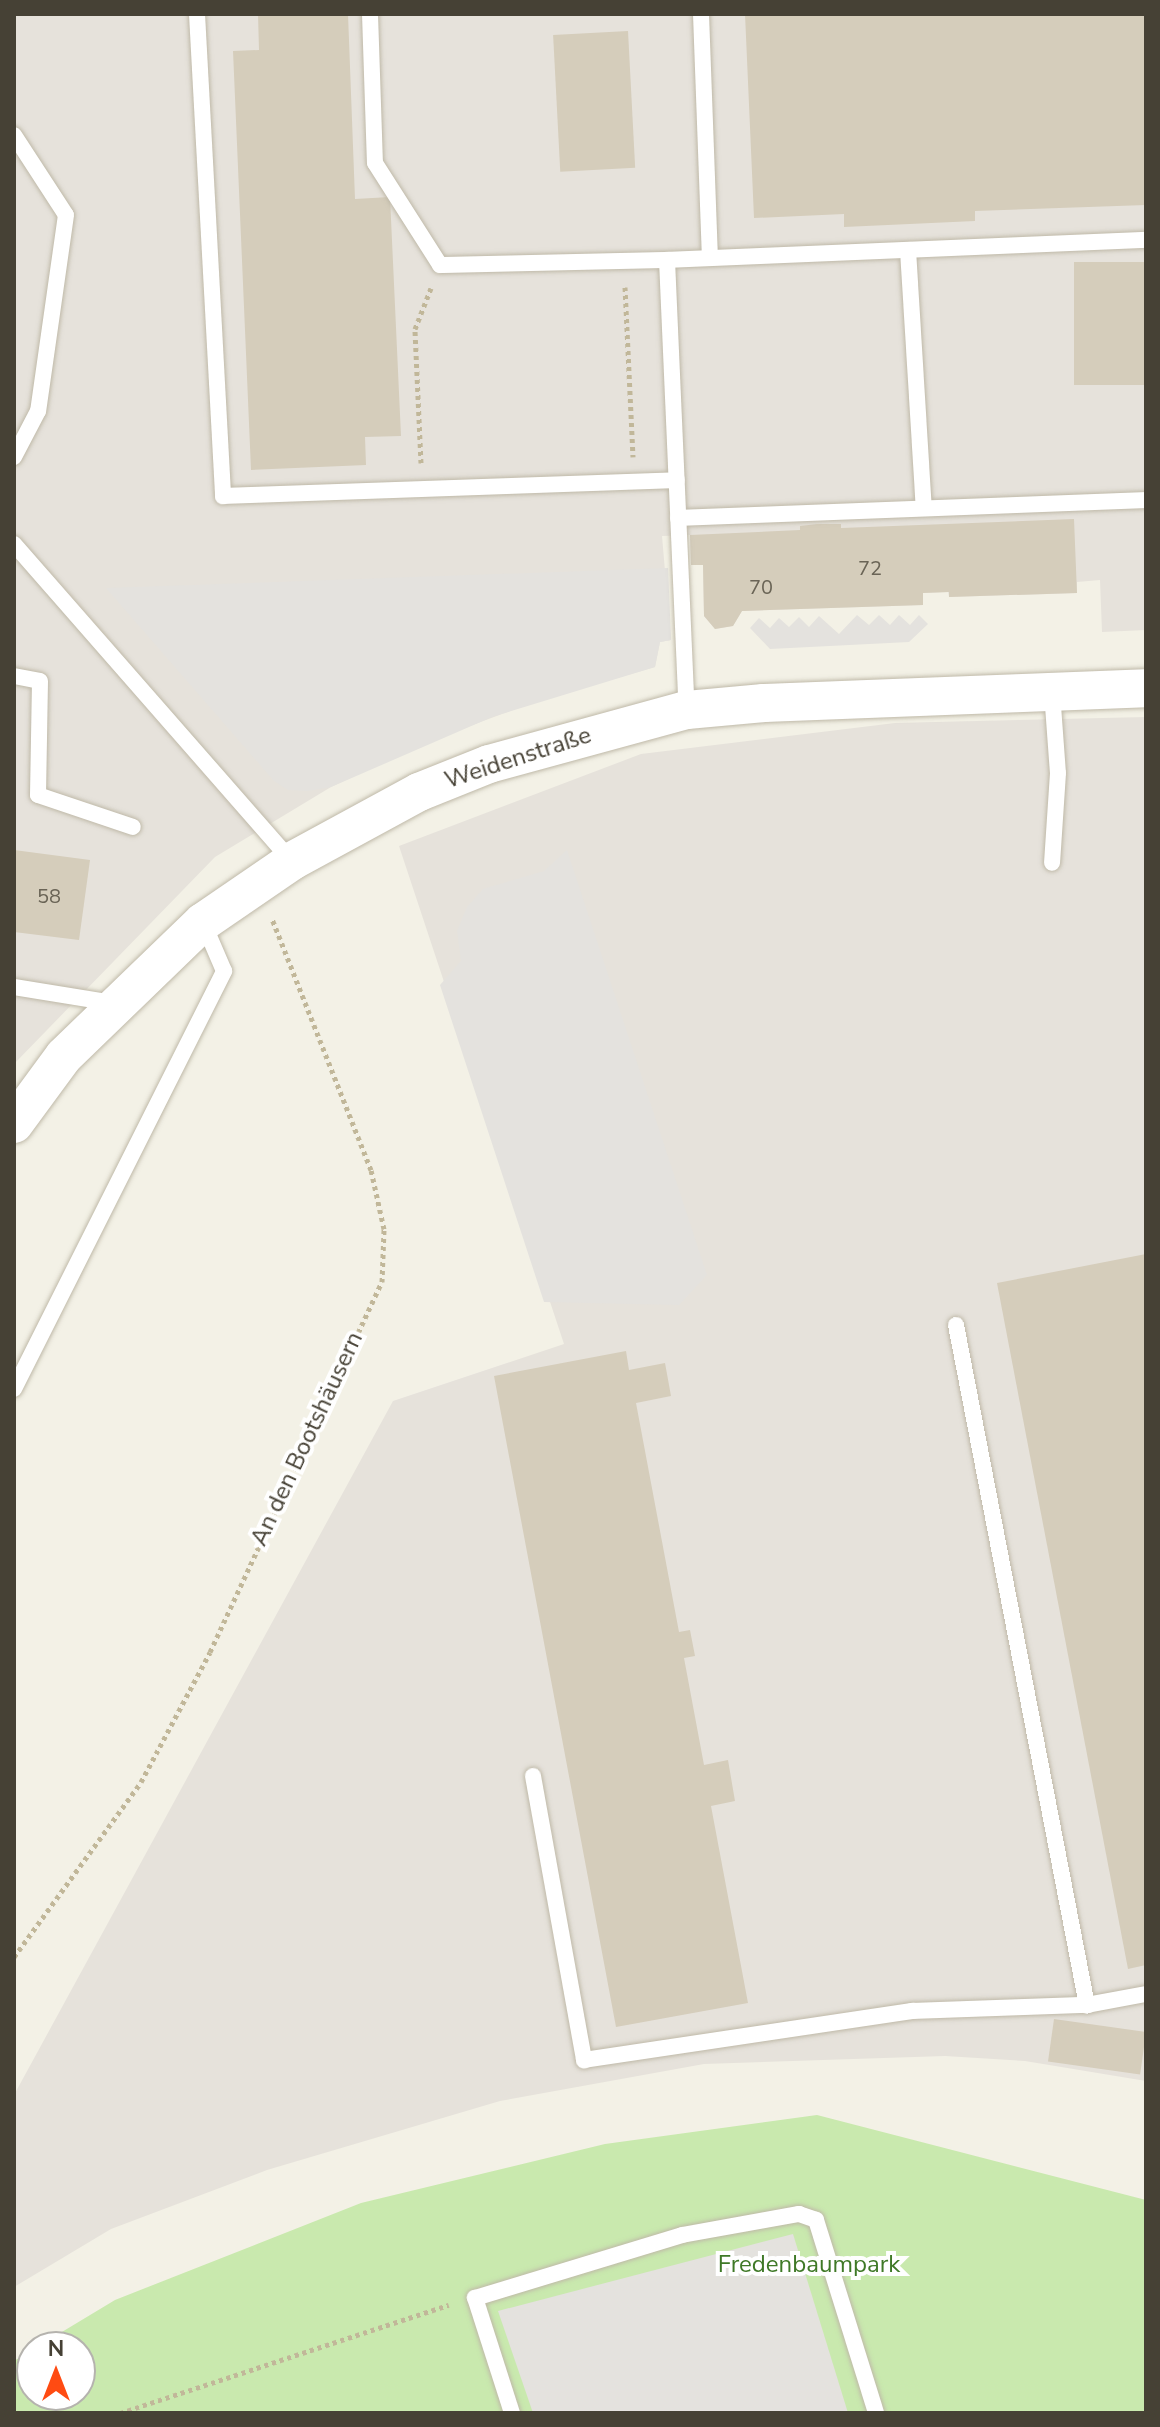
<!DOCTYPE html>
<meta charset="utf-8">
<style>
body{margin:0}
#map{position:relative;width:1160px;height:2427px;overflow:hidden;background:#f3f1e6;font-family:"Nunito Sans",sans-serif}
div>[style]{position:absolute}
.industrial>*{inset:0;background:#e6e2db}
.green>*{inset:0;background:#c9e9ae}
.parking>*{inset:0;background:#e4e2de}
.building>*{inset:0;background:#d5cdbb;transform-origin:0 0}
.path>*{height:5px;margin-top:-2.5px;transform-origin:0;background:repeating-linear-gradient(90deg,#c1b799 0 4px,transparent 0 8px)}
.roads{filter:drop-shadow(0 0 2px #bfb9a8) drop-shadow(0 0 2px #bfb9a8)}
.service>*{height:16px;margin:-8px;padding:0 8px;transform-origin:8px;border-radius:8px;background:#fff}
.tertiary>*{height:38px;margin:-19px;padding:0 19px;transform-origin:19px;border-radius:19px;background:#fff}
span{translate:-50% -50%;white-space:nowrap;text-align:center;line-height:1.15;-webkit-text-stroke:8px #fff;paint-order:stroke}
.number-label{font-size:20px;color:#6a6456}
.number-label span{-webkit-text-stroke-width:0}
.street-label{font-size:24px;color:#464135}
.park-label{font-size:24px;color:#3f7927}
.frame{position:absolute;inset:0;border:16px solid #464135;pointer-events:none}
.north{position:absolute;left:16px;top:2331px;width:80px;height:80px;box-sizing:border-box;background:#fff;border:2px solid #b5b3ae;border-radius:50%;rotate:0deg;font-size:22px;font-weight:700;line-height:32px;text-align:center;color:#464135}
.north::after{content:'';display:block;margin:auto;width:28px;height:36px;background:#ff4b12;clip-path:polygon(50% 0,100% 100%,50% 72%,0 100%)}
</style>
<div id="map">
<div class="industrial">
<i style="clip-path:polygon(14px 14px,1146px 14px,1146px 630px,1102px 632px,1100px 580px,1077px 582px,1077px 593px,949px 597px,948px 592px,923px 593px,923px 605px,742px 611px,733px 626px,715px 629px,704px 616px,703px 565px,691px 565px,690px 535px,662px 536px,671px 640px,660px 642px,655px 667px,537px 701px,427px 742px,331px 787px,215px 857px,14px 1064px)"></i>
<i style="clip-path:polygon(1146px 717px,1146px 2081px,1025px 2061px,945px 2056px,704px 2064px,500px 2101px,267px 2170px,111px 2229px,14px 2287px,14px 2095px,393px 1401px,564px 1344px,399px 846px,641px 754px,895px 723px)"></i>
</div>
<div class="green">
<i style="clip-path:polygon(817px 2115px,1146px 2200px,1146px 2413px,14px 2413px,14px 2361px,32px 2350px,32px 2395px,80px 2395px,80px 2347px,37px 2347px,115px 2300px,361px 2203px,605px 2144px)"></i>
</div>
<div class="parking">
<i style="clip-path:polygon(668px 568px,671px 640px,660px 642px,655px 667px,492px 717px,331px 787px,308px 791px,288px 790px,274px 781px,106px 588px)"></i>
<i style="clip-path:polygon(857px 615px,869px 625px,879px 615px,890px 625px,899px 615px,910px 625px,919px 615px,928px 624px,909px 642px,770px 649px,750px 628px,759px 618px,770px 628px,779px 618px,789px 627px,799px 617px,809px 627px,819px 616px,839px 634px)"></i>
<i style="clip-path:polygon(567px 850px,707px 1275px,679px 1305px,544px 1302px,440px 985px,461px 961px,457px 931px,467px 907px,483px 889px,544px 871px)"></i>
<i style="clip-path:polygon(793px 2234px,848px 2413px,533px 2413px,498px 2311px)"></i>
</div>
<div class="building">
<i style="clip-path:polygon(258px 14px,348px 14px,355px 199px,390px 197px,401px 436px,365px 437px,366px 465px,251px 470px,233px 51px,259px 50px)"></i>
<i style="clip-path:polygon(745px 14px,1146px 14px,1146px 205px,975px 211px,975px 221px,844px 227px,844px 214px,754px 218px)"></i>
<i style="left:628px;top:31px;width:137px;height:75px;rotate:87deg"></i>
<i style="left:1146px;top:262px;width:123px;height:72px;rotate:90deg"></i>
<i style="clip-path:polygon(1074px 519px,1077px 593px,949px 597px,949px 592px,923px 593px,923px 605px,742px 611px,733px 626px,715px 629px,704px 616px,703px 565px,691px 565px,690px 535px,800px 530px,800px 526px,817px 524px,841px 524px,841px 528px)"></i>
<i style="clip-path:polygon(14px 850px,90px 860px,79px 940px,14px 932px)"></i>
<i style="clip-path:polygon(1146px 1254px,1146px 1965px,1128px 1969px,997px 1283px)"></i>
<i style="clip-path:polygon(626px 1351px,629px 1370px,665px 1363px,671px 1396px,636px 1403px,679px 1632px,690px 1630px,695px 1656px,684px 1658px,704px 1765px,728px 1760px,735px 1801px,711px 1806px,748px 2003px,616px 2027px,494px 1376px)"></i>
<i style="left:1054px;top:2019px;width:93px;height:43px;rotate:8deg"></i>
</div>
<div class="path">
<i style="left:625px;top:287px;width:170px;rotate:87.3deg"></i>
<i style="left:421px;top:463px;width:134px;rotate:-92.6deg"></i>
<i style="left:415px;top:329px;width:44px;rotate:-68.7deg"></i>
<i style="left:14px;top:1957px;width:216px;rotate:-54deg"></i>
<i style="left:141px;top:1782px;width:147px;rotate:-62deg"></i>
<i style="left:210px;top:1652px;width:408px;rotate:-65.1deg"></i>
<i style="left:382px;top:1282px;width:53px;rotate:-87.8deg"></i>
<i style="left:384px;top:1229px;width:60px;rotate:-102.4deg"></i>
<i style="left:371px;top:1170px;width:270px;rotate:-111.5deg"></i>
<i style="left:120px;top:2413px;width:346px;rotate:-18.2deg"></i>
</div>
<div class="roads">
<div class="service">
<i style="left:197px;top:14px;width:483px;rotate:86.9deg"></i>
<i style="left:223px;top:496px;width:454px;rotate:-2deg"></i>
<i style="left:370px;top:14px;width:149px;rotate:88.1deg"></i>
<i style="left:375px;top:163px;width:121px;rotate:57.5deg"></i>
<i style="left:440px;top:265px;width:227px;rotate:-1.3deg"></i>
<i style="left:667px;top:260px;width:450px;rotate:87.5deg"></i>
<i style="left:701px;top:14px;width:244px;rotate:87.9deg"></i>
<i style="left:14px;top:135px;width:95px;rotate:57deg"></i>
<i style="left:66px;top:215px;width:198px;rotate:98.1deg"></i>
<i style="left:38px;top:411px;width:52px;rotate:117.6deg"></i>
<i style="left:908px;top:250px;width:258px;rotate:86.5deg"></i>
<i style="left:667px;top:260px;width:479px;rotate:-2.4deg"></i>
<i style="left:678px;top:518px;width:468px;rotate:-2.2deg"></i>
<i style="left:14px;top:544px;width:422px;rotate:48.8deg"></i>
<i style="left:14px;top:676px;width:26px;rotate:11deg"></i>
<i style="left:40px;top:681px;width:114px;rotate:91deg"></i>
<i style="left:38px;top:795px;width:100px;rotate:18.6deg"></i>
<i style="left:1052px;top:692px;width:81px;rotate:85.8deg"></i>
<i style="left:1058px;top:773px;width:90px;rotate:93.8deg"></i>
<i style="left:14px;top:987px;width:100px;rotate:9.2deg"></i>
<i style="left:956px;top:1325px;width:693px;rotate:79.1deg"></i>
<i style="left:1087px;top:2005px;width:60px;rotate:-10.6deg"></i>
<i style="left:14px;top:1389px;width:468px;rotate:-63.3deg"></i>
<i style="left:224px;top:971px;width:53px;rotate:-113.2deg"></i>
<i style="left:533px;top:1776px;width:289px;rotate:79.8deg"></i>
<i style="left:584px;top:2060px;width:332px;rotate:-8.5deg"></i>
<i style="left:912px;top:2011px;width:175px;rotate:-2deg"></i>
<i style="left:512px;top:2413px;width:121px;rotate:-107.8deg"></i>
<i style="left:475px;top:2298px;width:216px;rotate:-16.9deg"></i>
<i style="left:682px;top:2235px;width:119px;rotate:-10.2deg"></i>
<i style="left:799px;top:2214px;width:18px;rotate:19deg"></i>
<i style="left:816px;top:2220px;width:202px;rotate:72.7deg"></i>
</div>
<div class="tertiary">
<i style="left:14px;top:1124px;width:84px;rotate:-53.7deg"></i>
<i style="left:64px;top:1056px;width:193px;rotate:-44deg"></i>
<i style="left:203px;top:922px;width:108px;rotate:-34.4deg"></i>
<i style="left:292px;top:861px;width:145px;rotate:-28.5deg"></i>
<i style="left:419px;top:792px;width:75px;rotate:-21.8deg"></i>
<i style="left:489px;top:764px;width:205px;rotate:-15.3deg"></i>
<i style="left:687px;top:710px;width:77px;rotate:-5.2deg"></i>
<i style="left:764px;top:703px;width:382px;rotate:-2.2deg"></i>
</div>
</div>
<div class="number-label">
<span style="left:870px;top:568px">72</span>
<span style="left:761px;top:587px">70</span>
<span style="left:49px;top:896px">58</span>
</div>
<div class="street-label">
<span style="left:518px;top:758px;rotate:-18deg">Weidenstraße</span>
<span style="left:307px;top:1439px;rotate:-65deg">An den Bootshäusern</span>
</div>
<div class="park-label">
<span style="left:809px;top:2265px">Fredenbaumpark</span>
</div>
<div class="frame"></div>
<div class="north">N</div>
</div>
